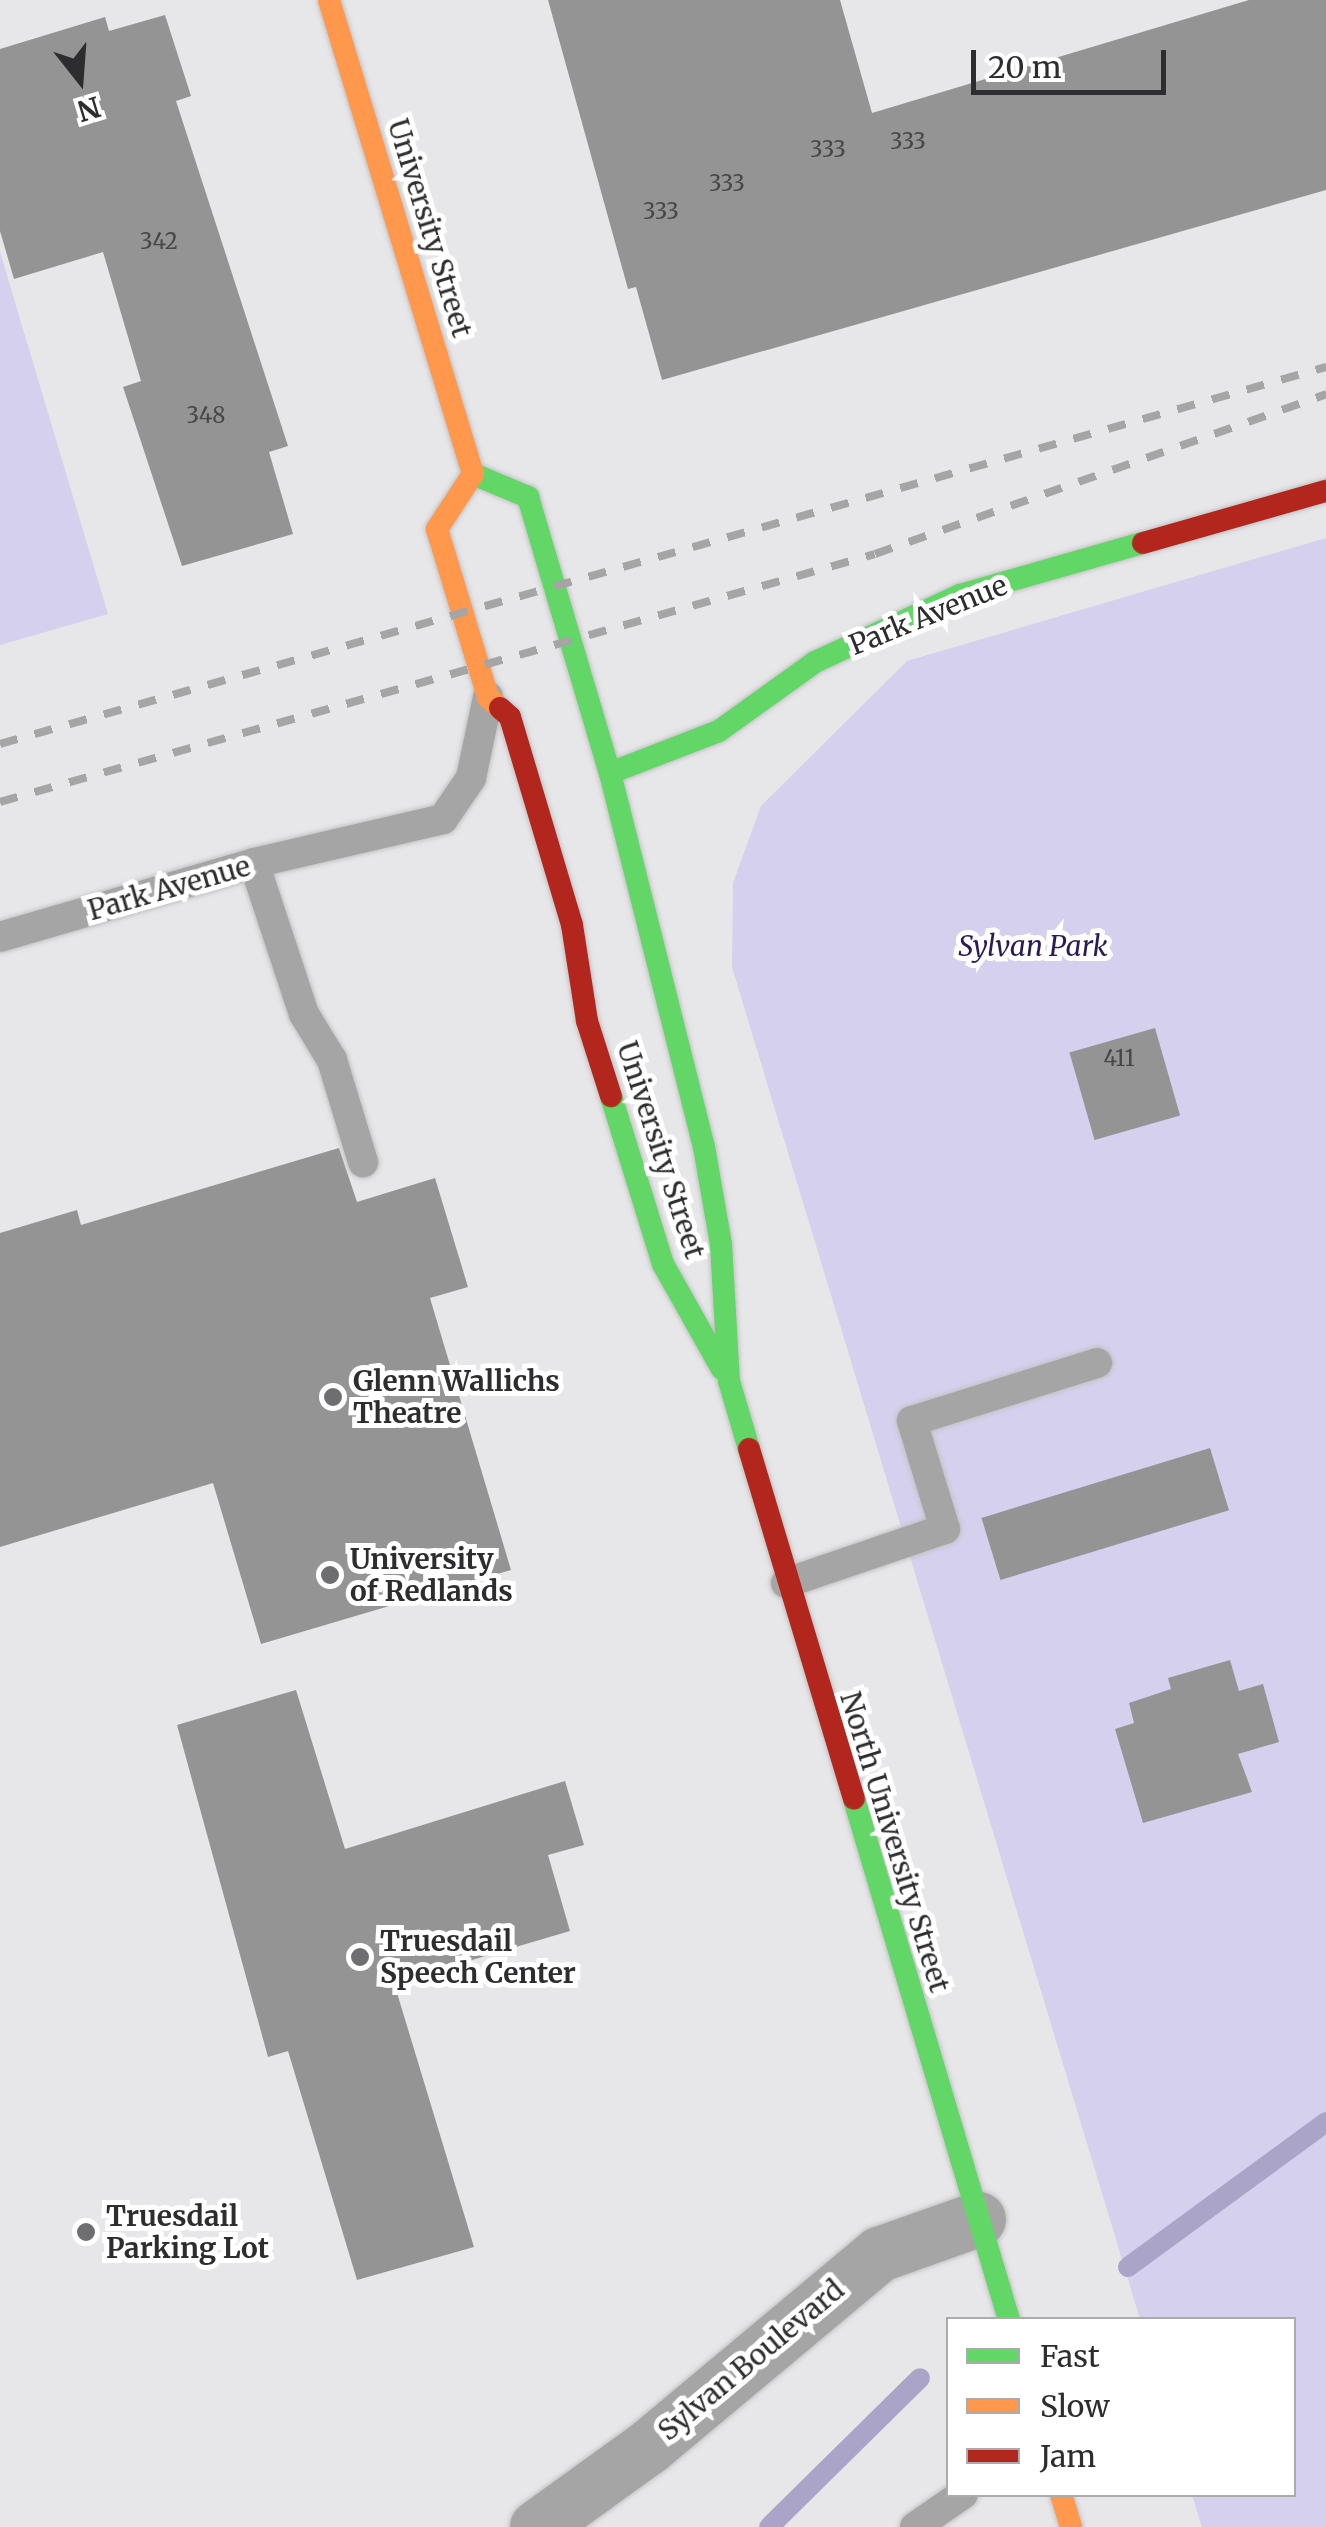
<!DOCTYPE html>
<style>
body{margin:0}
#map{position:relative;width:1326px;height:2527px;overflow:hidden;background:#e7e6e9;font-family:Merriweather,serif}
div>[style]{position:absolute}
.green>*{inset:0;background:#d5d0ed}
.stream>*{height:20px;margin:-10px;padding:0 10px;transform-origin:10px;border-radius:10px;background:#aba4c9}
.building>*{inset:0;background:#949494;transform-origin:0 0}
.roads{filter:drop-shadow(0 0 2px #c2c2c3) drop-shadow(0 0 2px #c2c2c3)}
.lane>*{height:30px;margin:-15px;padding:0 15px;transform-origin:15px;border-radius:15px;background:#a5a5a5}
.street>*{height:55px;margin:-27.5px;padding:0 27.5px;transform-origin:27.5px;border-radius:27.5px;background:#a5a5a5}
.fast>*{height:22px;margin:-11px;padding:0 11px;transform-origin:11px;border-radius:11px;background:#63d668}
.slow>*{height:22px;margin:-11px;padding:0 11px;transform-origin:11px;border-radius:11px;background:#ff974d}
.jam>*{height:22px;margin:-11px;padding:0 11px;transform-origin:11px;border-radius:11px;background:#b3261e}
.rail>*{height:8px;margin-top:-4px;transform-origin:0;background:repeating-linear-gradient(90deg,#a6a5a6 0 18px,transparent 0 36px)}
.dots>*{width:28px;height:28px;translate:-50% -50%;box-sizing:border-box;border:5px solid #fff;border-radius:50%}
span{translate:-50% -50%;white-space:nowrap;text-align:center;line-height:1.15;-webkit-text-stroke:10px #fff;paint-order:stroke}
.number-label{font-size:22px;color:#474648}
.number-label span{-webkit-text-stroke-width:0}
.street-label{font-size:28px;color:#2d2c2e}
.park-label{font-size:28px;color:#2c1a57;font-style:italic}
.poi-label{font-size:28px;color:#2d2c2e;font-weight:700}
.left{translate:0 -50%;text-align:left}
.legend{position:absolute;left:946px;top:2317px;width:350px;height:180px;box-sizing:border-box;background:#fff;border:2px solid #ababab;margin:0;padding:12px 18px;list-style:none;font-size:30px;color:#2d2c2e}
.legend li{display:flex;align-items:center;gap:20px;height:50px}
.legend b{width:50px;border:2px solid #ababab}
.north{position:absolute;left:30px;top:30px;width:100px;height:100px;-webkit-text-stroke:8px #fff;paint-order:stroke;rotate:163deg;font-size:28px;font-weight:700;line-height:40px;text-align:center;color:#2d2c2e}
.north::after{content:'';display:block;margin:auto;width:35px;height:45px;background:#2d2c2e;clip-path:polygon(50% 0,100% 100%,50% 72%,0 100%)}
.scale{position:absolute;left:971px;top:50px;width:195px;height:45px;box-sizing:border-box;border:5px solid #2d2c2e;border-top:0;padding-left:12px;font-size:30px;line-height:35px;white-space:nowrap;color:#2d2c2e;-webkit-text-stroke:8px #fff;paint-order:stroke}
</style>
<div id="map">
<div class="green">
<i style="clip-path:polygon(0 252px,108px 614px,0 645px)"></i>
<i style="clip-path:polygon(1326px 538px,1326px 2527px,1202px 2527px,1192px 2495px,1294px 2494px,1294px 2320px,1140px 2319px,732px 967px,733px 883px,761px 806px,907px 661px)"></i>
</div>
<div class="stream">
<i style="left:1128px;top:2267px;width:245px;rotate:-36.2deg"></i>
<i style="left:769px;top:2527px;width:212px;rotate:-44.6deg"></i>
</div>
<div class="building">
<i style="clip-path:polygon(548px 0,840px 0,872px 113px,1249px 0,1326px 0,1326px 190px,662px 380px,636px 287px,628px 289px)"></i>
<i style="clip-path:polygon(165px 15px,191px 96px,176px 101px,288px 446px,269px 452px,293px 534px,182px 566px,123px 387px,141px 381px,103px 252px,14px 279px,0 231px,0 49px,105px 17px,109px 31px)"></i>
<i style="left:1155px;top:1028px;width:91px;height:89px;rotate:74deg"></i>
<i style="clip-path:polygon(339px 1148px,357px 1202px,435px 1178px,468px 1287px,430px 1298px,511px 1570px,261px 1644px,213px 1483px,0 1547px,0 1233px,77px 1210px,81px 1225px)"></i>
<i style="left:1210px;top:1448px;width:65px;height:239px;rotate:73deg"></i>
<i style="clip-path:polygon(1230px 1660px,1239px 1691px,1263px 1684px,1279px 1742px,1238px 1754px,1252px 1792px,1143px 1823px,1115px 1729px,1134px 1723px,1129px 1703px,1171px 1689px,1168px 1678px)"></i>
<i style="clip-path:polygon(296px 1690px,345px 1849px,565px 1781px,584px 1845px,548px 1855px,570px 1931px,394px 1983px,474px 2247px,357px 2280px,288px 2051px,268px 2057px,177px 1725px)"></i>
</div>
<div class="roads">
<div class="lane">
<i style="left:254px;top:863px;width:159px;rotate:71.7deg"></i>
<i style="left:304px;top:1014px;width:54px;rotate:58.7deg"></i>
<i style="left:332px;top:1060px;width:107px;rotate:73.1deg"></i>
<i style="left:0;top:937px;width:265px;rotate:-16.2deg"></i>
<i style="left:254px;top:863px;width:194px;rotate:-13.1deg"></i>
<i style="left:443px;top:819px;width:50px;rotate:-55.7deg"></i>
<i style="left:471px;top:778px;width:83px;rotate:-78.1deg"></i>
<i style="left:786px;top:1583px;width:168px;rotate:-18.8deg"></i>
<i style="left:945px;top:1529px;width:113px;rotate:-107deg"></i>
<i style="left:912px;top:1421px;width:194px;rotate:-17.4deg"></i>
<i style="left:915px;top:2527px;width:58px;rotate:-34.5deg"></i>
</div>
<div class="street">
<i style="left:537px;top:2527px;width:137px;rotate:-35.8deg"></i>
<i style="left:648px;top:2447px;width:301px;rotate:-39.9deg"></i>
<i style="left:879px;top:2254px;width:105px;rotate:-19.5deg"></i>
</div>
<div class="fast">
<i style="left:473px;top:474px;width:60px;rotate:22.7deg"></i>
<i style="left:528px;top:497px;width:288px;rotate:73.5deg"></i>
<i style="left:610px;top:773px;width:386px;rotate:75.9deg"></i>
<i style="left:704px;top:1147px;width:98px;rotate:80.1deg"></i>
<i style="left:721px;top:1244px;width:137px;rotate:86.7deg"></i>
<i style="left:729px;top:1381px;width:71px;rotate:73.6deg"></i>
<i style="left:610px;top:773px;width:117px;rotate:-21.1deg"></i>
<i style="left:719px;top:731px;width:118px;rotate:-35.7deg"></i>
<i style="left:815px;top:662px;width:160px;rotate:-24.8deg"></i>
<i style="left:960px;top:595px;width:190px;rotate:-15.9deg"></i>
<i style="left:611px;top:1096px;width:176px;rotate:72.8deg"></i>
<i style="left:663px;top:1264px;width:120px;rotate:60.7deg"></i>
<i style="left:854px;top:1799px;width:544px;rotate:73.43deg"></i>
</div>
<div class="slow">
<i style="left:329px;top:0;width:495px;rotate:73.1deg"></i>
<i style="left:473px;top:474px;width:66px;rotate:123.2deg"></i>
<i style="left:437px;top:529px;width:176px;rotate:73.1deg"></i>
<i style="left:488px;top:697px;width:16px;rotate:43deg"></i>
<i style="left:1061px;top:2494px;width:34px;rotate:73deg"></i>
</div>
<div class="jam">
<i style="left:1143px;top:543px;width:190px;rotate:-15.9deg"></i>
<i style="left:500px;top:708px;width:13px;rotate:42deg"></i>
<i style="left:510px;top:717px;width:217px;rotate:73.4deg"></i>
<i style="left:572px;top:925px;width:97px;rotate:81.1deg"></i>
<i style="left:587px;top:1021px;width:79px;rotate:72.3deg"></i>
<i style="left:749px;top:1449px;width:365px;rotate:73.3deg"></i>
</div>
</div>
<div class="rail">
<i style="left:0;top:744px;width:1379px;rotate:-15.87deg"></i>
<i style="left:0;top:802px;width:909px;rotate:-15.82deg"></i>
<i style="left:875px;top:554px;width:479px;rotate:-19.5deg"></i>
</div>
<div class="dots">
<i style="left:333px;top:1397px;background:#6e6d6f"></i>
<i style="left:330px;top:1575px;background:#6e6d6f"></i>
<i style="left:360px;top:1957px;background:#6e6d6f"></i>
<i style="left:86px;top:2232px;background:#6e6d6f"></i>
</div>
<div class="number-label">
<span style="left:908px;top:142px">333</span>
<span style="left:828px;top:150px">333</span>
<span style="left:727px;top:184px">333</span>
<span style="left:661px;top:212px">333</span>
<span style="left:159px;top:242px">342</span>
<span style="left:206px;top:416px">348</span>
<span style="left:1119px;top:1059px">411</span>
</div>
<div class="street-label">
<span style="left:430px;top:228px;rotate:73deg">University Street</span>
<span style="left:928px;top:615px;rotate:-22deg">Park Avenue</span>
<span style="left:169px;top:888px;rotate:-16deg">Park Avenue</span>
<span style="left:661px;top:1150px;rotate:72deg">University Street</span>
<span style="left:895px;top:1842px;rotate:73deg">North University Street</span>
<span style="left:751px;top:2360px;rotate:-40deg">Sylvan Boulevard</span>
</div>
<div class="park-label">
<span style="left:1033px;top:946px">Sylvan Park</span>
</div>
<div class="poi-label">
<span class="left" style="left:353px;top:1397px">Glenn Wallichs<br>Theatre</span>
<span class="left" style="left:350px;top:1575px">University<br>of Redlands</span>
<span class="left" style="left:380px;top:1957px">Truesdail<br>Speech Center</span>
<span class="left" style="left:106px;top:2232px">Truesdail<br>Parking Lot</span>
</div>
<ul class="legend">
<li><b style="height:12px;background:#63d668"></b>Fast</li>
<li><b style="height:12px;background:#ff974d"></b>Slow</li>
<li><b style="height:12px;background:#b3261e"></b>Jam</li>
</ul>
<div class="north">N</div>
<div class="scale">20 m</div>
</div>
